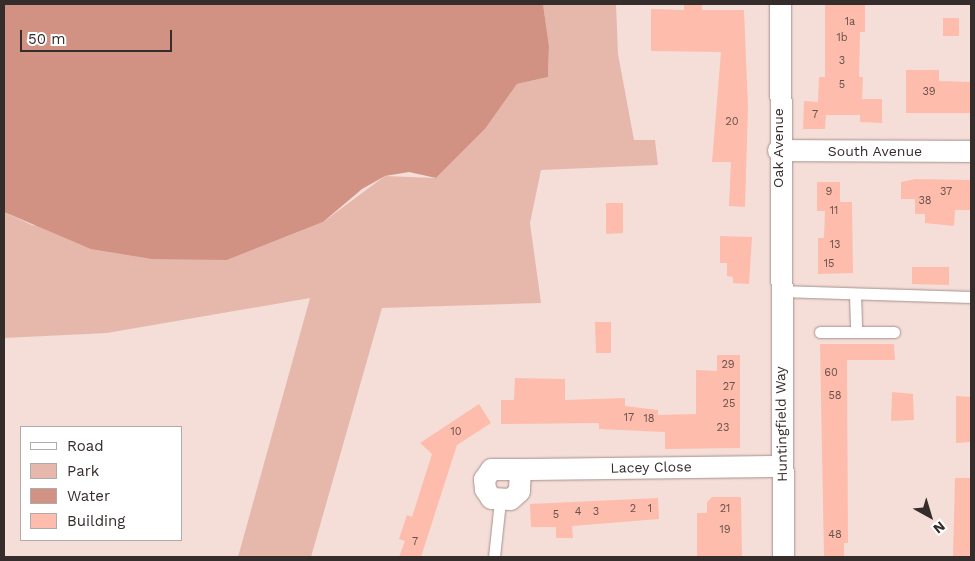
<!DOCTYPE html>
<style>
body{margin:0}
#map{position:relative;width:975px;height:561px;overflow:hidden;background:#f5ded8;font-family:"Work Sans",sans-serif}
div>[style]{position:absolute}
.green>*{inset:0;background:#e6b8ac}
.water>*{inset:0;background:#d19283}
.building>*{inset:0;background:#febcac}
.roads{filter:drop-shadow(0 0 1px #a6918c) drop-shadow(0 0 1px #a6918c)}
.lane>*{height:11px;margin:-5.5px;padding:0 5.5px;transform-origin:5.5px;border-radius:5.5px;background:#fff}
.street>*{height:21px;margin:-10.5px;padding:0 10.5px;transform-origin:10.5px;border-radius:10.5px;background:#fff}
span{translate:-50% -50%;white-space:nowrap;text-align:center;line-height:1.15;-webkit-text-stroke:4px #fff;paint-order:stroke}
.number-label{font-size:11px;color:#67514b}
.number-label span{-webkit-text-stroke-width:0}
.street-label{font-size:14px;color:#352d2b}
.frame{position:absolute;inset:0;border:5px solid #352d2b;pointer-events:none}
.legend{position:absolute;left:20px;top:426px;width:162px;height:115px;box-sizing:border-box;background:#fff;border:1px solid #aeabaa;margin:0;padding:6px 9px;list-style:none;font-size:15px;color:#352d2b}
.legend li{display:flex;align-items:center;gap:10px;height:25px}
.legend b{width:25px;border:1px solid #aeabaa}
.north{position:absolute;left:905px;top:491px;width:50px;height:50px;-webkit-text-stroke:4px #fff;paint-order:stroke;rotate:141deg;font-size:14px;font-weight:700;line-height:20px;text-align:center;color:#352d2b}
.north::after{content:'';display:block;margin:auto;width:18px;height:22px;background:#352d2b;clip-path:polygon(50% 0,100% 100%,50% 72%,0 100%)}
.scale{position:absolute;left:20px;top:30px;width:152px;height:22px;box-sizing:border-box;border:2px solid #352d2b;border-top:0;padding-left:6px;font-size:15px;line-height:18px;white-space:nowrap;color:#352d2b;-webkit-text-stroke:4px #fff;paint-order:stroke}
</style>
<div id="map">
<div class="green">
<div style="clip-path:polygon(543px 4px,616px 4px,618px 54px,634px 140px,655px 140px,658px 165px,541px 170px,530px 223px,541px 303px,382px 308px,311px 557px,238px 557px,310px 298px,107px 333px,4px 338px,4px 212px,32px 225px,227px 260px,323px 222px,385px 176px,436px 178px,485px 129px,517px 84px,548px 77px,549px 46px)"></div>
</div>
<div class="water">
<div style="clip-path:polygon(4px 4px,543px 4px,549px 46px,548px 77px,517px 84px,485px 129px,436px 178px,409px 172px,385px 176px,362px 189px,323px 222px,227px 260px,152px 259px,91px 249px,4px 212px)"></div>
</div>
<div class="building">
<div style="clip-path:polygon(684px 4px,702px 4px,702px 10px,744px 10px,748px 107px,745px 207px,729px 206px,731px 162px,712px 162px,721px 52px,651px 51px,651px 9px,684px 10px)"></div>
<div style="clip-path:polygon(825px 4px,865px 5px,865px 32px,860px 32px,859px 77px,863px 77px,862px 99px,882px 99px,882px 123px,860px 122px,860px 115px,826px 115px,825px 129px,803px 129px,804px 101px,818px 102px,819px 77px,825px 77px)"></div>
<div style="clip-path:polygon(943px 18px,959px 18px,959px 36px,943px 36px)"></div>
<div style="clip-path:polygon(906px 70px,939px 70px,939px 81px,971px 82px,971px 113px,906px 113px)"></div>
<div style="clip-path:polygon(915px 179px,971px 180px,971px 210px,955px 210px,954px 226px,925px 223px,925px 214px,915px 214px,915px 199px,901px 199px,901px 182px)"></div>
<div style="clip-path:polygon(817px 182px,840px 182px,840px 202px,852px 202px,853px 273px,818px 274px,818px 238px,824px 238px,825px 211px,817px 211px)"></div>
<div style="clip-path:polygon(606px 203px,623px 203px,623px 233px,606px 234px)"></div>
<div style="clip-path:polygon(720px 236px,752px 237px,749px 284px,733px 283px,733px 277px,727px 276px,727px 263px,720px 263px)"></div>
<div style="clip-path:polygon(912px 267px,949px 267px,949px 285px,912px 284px)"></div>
<div style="clip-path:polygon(595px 322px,611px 322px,611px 353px,596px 353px)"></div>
<div style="clip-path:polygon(820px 344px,894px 344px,895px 360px,847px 360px,848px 543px,844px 543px,844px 557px,824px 557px)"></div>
<div style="clip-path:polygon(717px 355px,740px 355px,740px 448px,665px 449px,665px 432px,599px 429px,599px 423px,501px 424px,501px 400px,514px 400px,515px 378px,565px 379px,565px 400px,625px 398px,625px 406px,658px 410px,658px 415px,696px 414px,696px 370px,717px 371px)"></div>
<div style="clip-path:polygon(892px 392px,913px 394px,914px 420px,891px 421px)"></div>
<div style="clip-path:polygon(956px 396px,971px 397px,971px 442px,956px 443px)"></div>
<div style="clip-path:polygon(479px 404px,491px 423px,457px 445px,421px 557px,399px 557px,405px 541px,399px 539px,407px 515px,412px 517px,432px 454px,420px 443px)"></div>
<div style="clip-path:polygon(955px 478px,971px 478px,971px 557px,953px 557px)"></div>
<div style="clip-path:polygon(712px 497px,741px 497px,742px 557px,697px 557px,697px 513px,707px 513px,707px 502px)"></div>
<div style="clip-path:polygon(658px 498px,659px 519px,572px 526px,573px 538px,556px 538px,556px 527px,531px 527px,530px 504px)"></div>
</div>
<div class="roads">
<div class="lane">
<div style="left:779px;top:291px;width:192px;rotate:1.8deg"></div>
<div style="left:855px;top:295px;width:37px;rotate:88deg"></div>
<div style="left:820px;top:332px;width:74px"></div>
<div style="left:494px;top:557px;width:56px;rotate:-83.9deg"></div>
</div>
<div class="street">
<div style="left:780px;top:4px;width:553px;rotate:89.69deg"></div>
<div style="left:778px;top:150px;width:193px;rotate:0.3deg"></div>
<div style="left:520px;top:469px;width:22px;rotate:93deg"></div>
<div style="left:519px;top:491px;width:12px;rotate:138deg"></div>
<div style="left:510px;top:499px;width:19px;rotate:-177deg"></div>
<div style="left:491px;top:498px;width:11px;rotate:-124deg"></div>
<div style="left:485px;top:489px;width:10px;rotate:-96deg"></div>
<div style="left:484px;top:479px;width:12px;rotate:-55deg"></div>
<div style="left:491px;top:469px;width:29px"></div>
<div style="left:520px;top:469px;width:262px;rotate:-0.7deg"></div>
</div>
</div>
<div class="number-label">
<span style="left:850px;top:22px">1a</span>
<span style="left:842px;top:38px">1b</span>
<span style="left:842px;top:61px">3</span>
<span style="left:842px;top:85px">5</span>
<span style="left:929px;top:92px">39</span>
<span style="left:815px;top:115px">7</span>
<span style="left:732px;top:122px">20</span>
<span style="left:829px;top:192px">9</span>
<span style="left:946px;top:192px">37</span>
<span style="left:925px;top:201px">38</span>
<span style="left:834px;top:211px">11</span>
<span style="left:835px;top:245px">13</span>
<span style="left:829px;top:264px">15</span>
<span style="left:728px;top:365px">29</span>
<span style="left:831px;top:373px">60</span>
<span style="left:729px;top:387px">27</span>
<span style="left:835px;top:396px">58</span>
<span style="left:729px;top:404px">25</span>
<span style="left:629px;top:418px">17</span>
<span style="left:649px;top:419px">18</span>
<span style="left:723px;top:428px">23</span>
<span style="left:456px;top:432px">10</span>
<span style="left:633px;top:509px">2</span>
<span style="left:650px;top:509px">1</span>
<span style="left:725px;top:509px">21</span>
<span style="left:578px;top:512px">4</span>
<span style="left:596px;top:512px">3</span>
<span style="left:556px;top:515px">5</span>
<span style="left:725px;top:530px">19</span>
<span style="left:835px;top:535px">48</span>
<span style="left:415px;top:542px">7</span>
</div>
<div class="street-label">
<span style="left:778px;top:148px;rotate:-90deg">Oak Avenue</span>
<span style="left:875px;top:151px">South Avenue</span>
<span style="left:781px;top:424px;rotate:-91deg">Huntingfield Way</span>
<span style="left:651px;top:467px;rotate:-1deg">Lacey Close</span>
</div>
<div class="frame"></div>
<ul class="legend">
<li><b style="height:6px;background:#fff"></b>Road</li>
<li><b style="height:14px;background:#e6b8ac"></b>Park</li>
<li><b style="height:14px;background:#d19283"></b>Water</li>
<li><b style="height:14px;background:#febcac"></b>Building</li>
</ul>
<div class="north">N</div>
<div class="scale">50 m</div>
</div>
